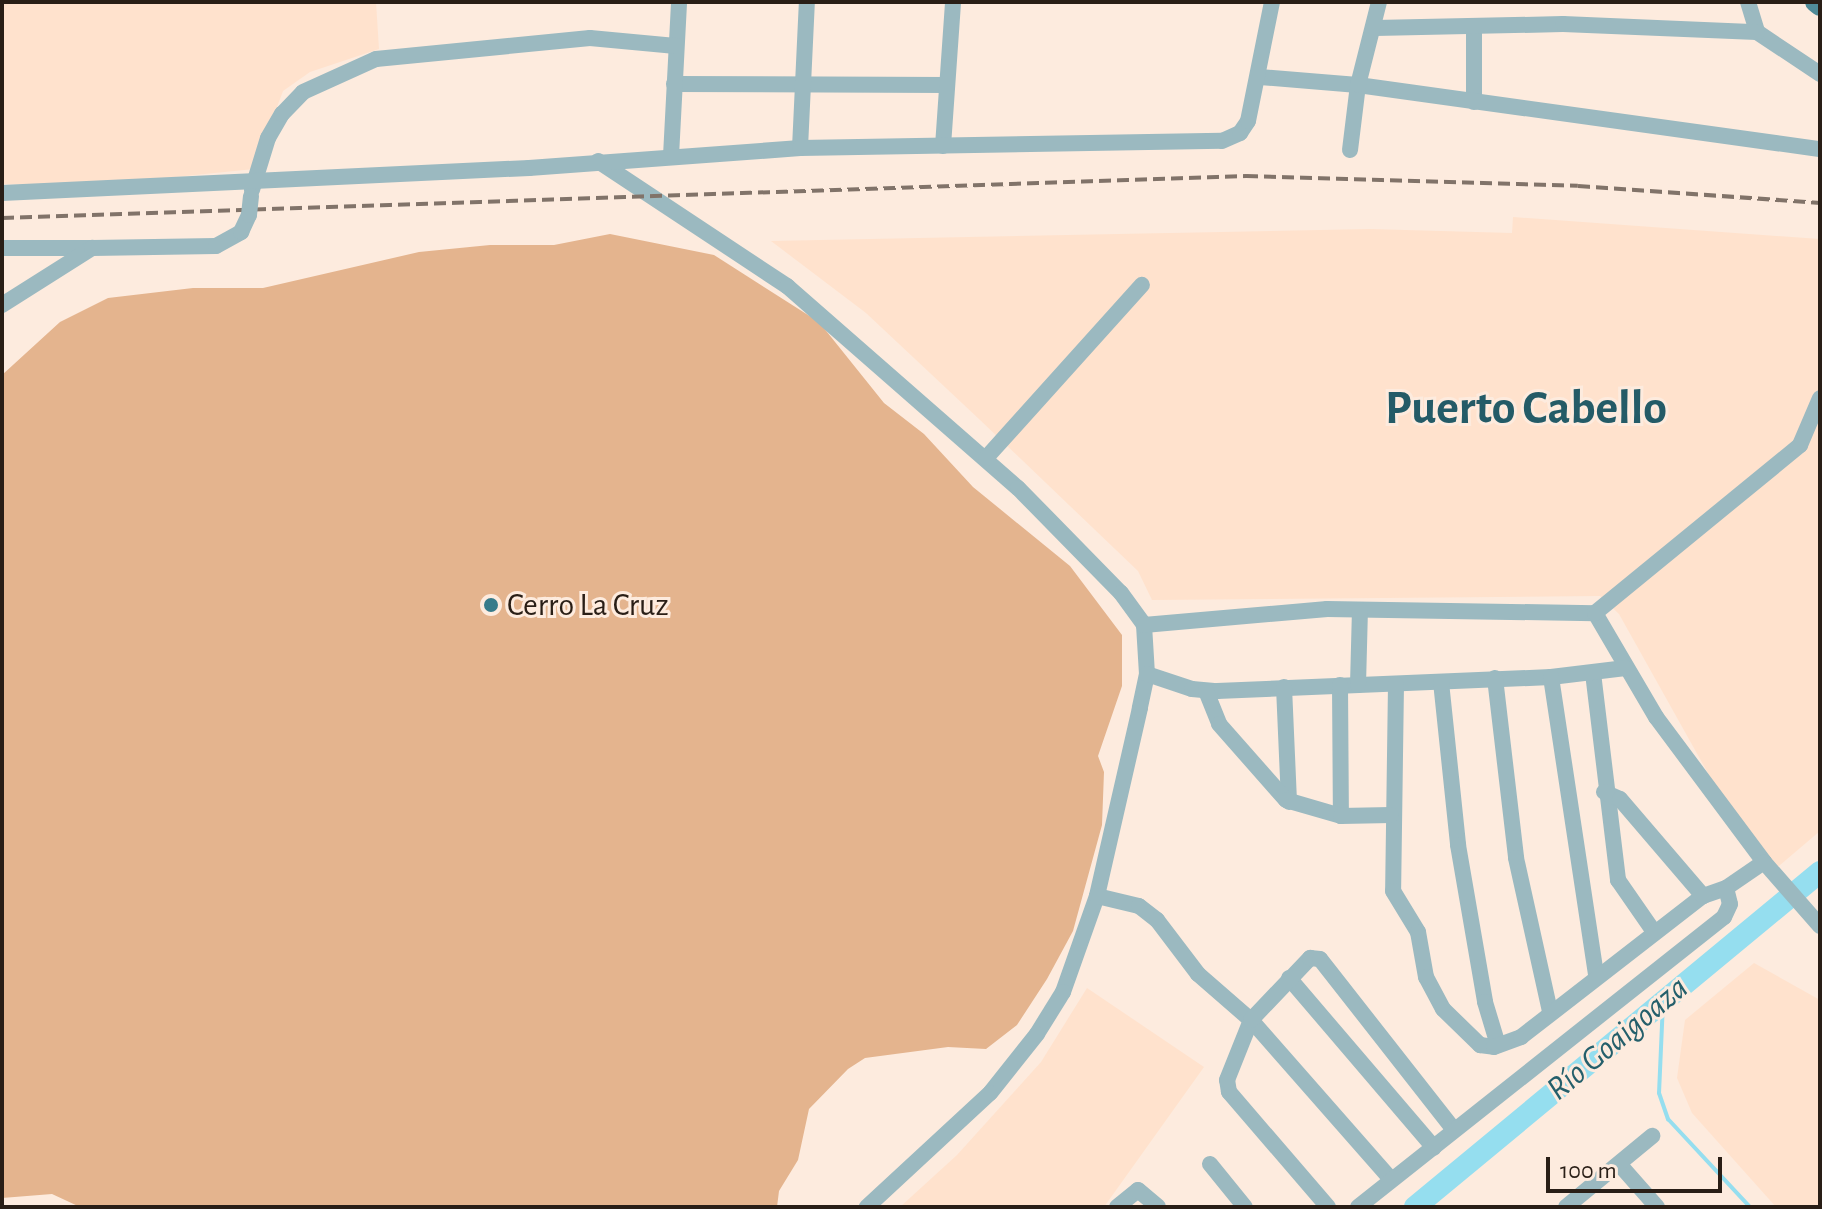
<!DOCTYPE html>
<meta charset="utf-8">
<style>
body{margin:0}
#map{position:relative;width:1822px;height:1209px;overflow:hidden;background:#fdebde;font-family:"Alegreya Sans",sans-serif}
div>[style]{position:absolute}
.built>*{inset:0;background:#ffe2cd}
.forest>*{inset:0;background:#e4b48e}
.stream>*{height:4px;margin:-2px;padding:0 2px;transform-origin:2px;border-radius:2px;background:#95deef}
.river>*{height:22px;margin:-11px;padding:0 11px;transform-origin:11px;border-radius:11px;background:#95deef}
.minor>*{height:16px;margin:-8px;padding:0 8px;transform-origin:8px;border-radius:8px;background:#9bb9c0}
.major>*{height:20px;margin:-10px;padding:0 10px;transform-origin:10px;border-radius:10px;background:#508b98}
.rail>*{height:4px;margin-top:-2px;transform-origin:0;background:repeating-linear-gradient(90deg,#817369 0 12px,transparent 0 18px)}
.minor-bridge>*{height:16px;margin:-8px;padding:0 8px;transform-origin:8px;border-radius:8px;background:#9bb9c0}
.dots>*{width:22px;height:22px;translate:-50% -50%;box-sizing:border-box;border:4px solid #fdebde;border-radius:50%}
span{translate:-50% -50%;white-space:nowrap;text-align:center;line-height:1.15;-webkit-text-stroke:6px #fdebde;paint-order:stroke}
.poi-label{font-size:32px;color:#291e16}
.left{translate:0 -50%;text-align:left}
.water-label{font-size:34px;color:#245f6b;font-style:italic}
.town-label{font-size:48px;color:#245b67;font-weight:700}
.frame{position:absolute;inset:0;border:4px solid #291e16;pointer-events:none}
.scale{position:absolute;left:1546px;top:1157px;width:176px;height:36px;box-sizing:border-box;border:4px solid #291e16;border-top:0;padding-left:10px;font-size:24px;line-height:28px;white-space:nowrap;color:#291e16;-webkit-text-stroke:6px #fdebde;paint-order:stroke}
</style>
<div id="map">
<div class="built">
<div style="clip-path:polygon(2px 2px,376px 2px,379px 49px,310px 72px,283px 91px,254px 169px,87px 186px,2px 184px)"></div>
<div style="clip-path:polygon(1513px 217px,1820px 239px,1820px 831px,1766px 877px,1619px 614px,1600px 596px,1152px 600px,1138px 571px,979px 419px,866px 313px,771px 241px,1370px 229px,1512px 233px)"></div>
<div style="clip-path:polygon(1754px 963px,1820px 1000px,1820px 1207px,1776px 1207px,1692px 1113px,1677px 1078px,1685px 1020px)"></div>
<div style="clip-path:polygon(1087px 988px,1204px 1067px,1104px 1207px,900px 1207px,957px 1155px,1041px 1062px)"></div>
</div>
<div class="forest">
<div style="clip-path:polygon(610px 234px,714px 255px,819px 322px,884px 403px,924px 434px,973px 487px,1070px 566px,1122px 635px,1122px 686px,1098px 756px,1104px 772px,1102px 825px,1073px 931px,1047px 979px,1017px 1025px,986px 1049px,948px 1047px,865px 1058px,848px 1069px,809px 1109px,798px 1160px,779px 1191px,777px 1207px,80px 1207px,52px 1194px,2px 1198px,2px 375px,60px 322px,108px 298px,193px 288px,263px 288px,419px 252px,490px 245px,554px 245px)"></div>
</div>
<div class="stream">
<div style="left:1663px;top:1002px;width:91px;rotate:92.5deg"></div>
<div style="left:1659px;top:1093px;width:28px;rotate:71deg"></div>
<div style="left:1668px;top:1119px;width:120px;rotate:47deg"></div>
</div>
<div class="river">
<div style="left:1415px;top:1207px;width:526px;rotate:-39.6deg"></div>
</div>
<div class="minor">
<div style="left:1748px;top:2px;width:31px;rotate:73deg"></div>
<div style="left:1757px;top:32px;width:76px;rotate:33.7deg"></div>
<div style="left:1474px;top:26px;width:76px;rotate:90deg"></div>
<div style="left:1375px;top:28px;width:188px;rotate:-1.2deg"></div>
<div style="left:1563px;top:24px;width:194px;rotate:2.4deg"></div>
<div style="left:1260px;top:77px;width:98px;rotate:4.7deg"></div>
<div style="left:1358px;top:85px;width:466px;rotate:7.9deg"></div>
<div style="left:674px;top:84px;width:273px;rotate:0.2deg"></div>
<div style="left:943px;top:146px;width:144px;rotate:-86deg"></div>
<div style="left:800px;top:148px;width:146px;rotate:-87.3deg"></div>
<div style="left:1350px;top:150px;width:65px;rotate:-83deg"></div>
<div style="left:1358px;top:85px;width:86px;rotate:-75.8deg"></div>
<div style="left:671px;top:156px;width:154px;rotate:-87deg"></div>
<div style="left:598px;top:161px;width:227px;rotate:33.5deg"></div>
<div style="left:787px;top:286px;width:307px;rotate:41.2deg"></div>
<div style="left:1018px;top:488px;width:147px;rotate:45.6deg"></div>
<div style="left:1121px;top:593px;width:39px;rotate:54deg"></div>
<div style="left:1144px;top:625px;width:49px;rotate:86.5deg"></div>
<div style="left:1147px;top:674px;width:35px;rotate:102deg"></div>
<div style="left:1140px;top:708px;width:193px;rotate:102.9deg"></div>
<div style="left:1097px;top:896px;width:102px;rotate:109.5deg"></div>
<div style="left:1063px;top:992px;width:49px;rotate:121.8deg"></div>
<div style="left:1037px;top:1034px;width:75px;rotate:128.5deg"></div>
<div style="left:990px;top:1093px;width:168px;rotate:137.2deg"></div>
<div style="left:252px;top:190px;width:54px;rotate:-72.9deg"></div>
<div style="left:268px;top:138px;width:28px;rotate:-60deg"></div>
<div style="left:282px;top:114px;width:30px;rotate:-46deg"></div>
<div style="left:303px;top:92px;width:80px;rotate:-24.3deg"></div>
<div style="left:376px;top:59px;width:215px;rotate:-5.6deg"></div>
<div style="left:590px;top:38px;width:86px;rotate:5.3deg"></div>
<div style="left:2px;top:193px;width:528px;rotate:-2.72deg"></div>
<div style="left:529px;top:168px;width:272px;rotate:-4.2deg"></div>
<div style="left:800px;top:148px;width:422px;rotate:-1deg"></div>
<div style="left:1222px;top:141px;width:20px;rotate:-24deg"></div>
<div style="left:1240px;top:133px;width:14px;rotate:-56deg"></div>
<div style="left:1248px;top:121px;width:121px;rotate:-78.6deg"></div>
<div style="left:2px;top:248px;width:90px"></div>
<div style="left:2px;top:305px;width:107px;rotate:-32.3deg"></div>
<div style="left:92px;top:248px;width:124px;rotate:-0.9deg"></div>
<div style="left:216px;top:246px;width:29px;rotate:-29deg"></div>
<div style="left:241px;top:232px;width:19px;rotate:-65deg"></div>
<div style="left:986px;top:458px;width:233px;rotate:-48deg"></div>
<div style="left:1595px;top:613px;width:121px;rotate:59.6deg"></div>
<div style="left:1656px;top:717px;width:181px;rotate:53.3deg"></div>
<div style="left:1764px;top:862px;width:85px;rotate:48.8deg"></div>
<div style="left:1144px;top:625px;width:184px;rotate:-5deg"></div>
<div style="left:1327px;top:609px;width:268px;rotate:0.9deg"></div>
<div style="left:1595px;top:613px;width:265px;rotate:-39.3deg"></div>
<div style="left:1800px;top:445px;width:51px;rotate:-66.9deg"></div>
<div style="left:1593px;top:673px;width:209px;rotate:83.1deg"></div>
<div style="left:1618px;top:880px;width:63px;rotate:55.3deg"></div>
<div style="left:1147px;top:674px;width:47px;rotate:18.4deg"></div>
<div style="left:1192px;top:689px;width:25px;rotate:5deg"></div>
<div style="left:1217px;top:691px;width:334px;rotate:-2.4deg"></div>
<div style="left:1551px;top:677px;width:75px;rotate:-6.9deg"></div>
<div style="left:1551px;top:677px;width:300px;rotate:81.4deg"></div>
<div style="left:1495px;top:678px;width:181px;rotate:83.3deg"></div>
<div style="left:1516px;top:858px;width:157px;rotate:77.5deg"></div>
<div style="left:1441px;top:682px;width:164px;rotate:84deg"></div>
<div style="left:1458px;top:845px;width:159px;rotate:80.2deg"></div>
<div style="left:1485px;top:1002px;width:45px;rotate:73.2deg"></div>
<div style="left:1396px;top:684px;width:207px;rotate:90.8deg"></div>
<div style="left:1393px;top:891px;width:48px;rotate:58.6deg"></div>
<div style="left:1418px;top:932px;width:46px;rotate:79.9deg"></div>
<div style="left:1426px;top:977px;width:36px;rotate:62deg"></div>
<div style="left:1443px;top:1009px;width:52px;rotate:44.2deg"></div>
<div style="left:1480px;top:1045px;width:14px;rotate:8deg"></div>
<div style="left:1494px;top:1047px;width:29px;rotate:-20deg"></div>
<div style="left:1521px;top:1037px;width:230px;rotate:-37.8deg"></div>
<div style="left:1703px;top:896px;width:24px;rotate:-19deg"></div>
<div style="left:1726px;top:888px;width:46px;rotate:-34.4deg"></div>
<div style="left:1340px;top:685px;width:131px;rotate:89.6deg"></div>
<div style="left:1358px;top:685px;width:75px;rotate:-88.5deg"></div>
<div style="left:1284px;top:687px;width:115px;rotate:87.5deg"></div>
<div style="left:1206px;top:691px;width:35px;rotate:68deg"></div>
<div style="left:1219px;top:724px;width:101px;rotate:48.6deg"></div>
<div style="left:1286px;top:800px;width:57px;rotate:16.2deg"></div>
<div style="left:1341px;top:816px;width:50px;rotate:-1.1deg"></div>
<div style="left:1604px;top:792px;width:17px;rotate:24deg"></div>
<div style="left:1620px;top:799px;width:128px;rotate:49.4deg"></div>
<div style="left:1097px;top:896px;width:43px;rotate:13.4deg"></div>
<div style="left:1139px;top:906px;width:23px;rotate:38deg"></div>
<div style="left:1157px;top:920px;width:68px;rotate:52.8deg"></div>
<div style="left:1198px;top:974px;width:70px;rotate:41deg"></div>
<div style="left:1251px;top:1020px;width:210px;rotate:48.7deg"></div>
<div style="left:1289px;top:978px;width:223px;rotate:49.5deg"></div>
<div style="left:1210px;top:1164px;width:55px;rotate:50.9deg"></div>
<div style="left:1620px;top:1165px;width:56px;rotate:48.6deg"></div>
<div style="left:1117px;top:1207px;width:27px;rotate:-39deg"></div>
<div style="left:1138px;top:1190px;width:26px;rotate:40deg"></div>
<div style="left:1328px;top:1207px;width:152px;rotate:-130.7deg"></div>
<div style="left:1229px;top:1092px;width:12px;rotate:-99deg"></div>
<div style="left:1227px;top:1080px;width:65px;rotate:-68.2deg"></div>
<div style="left:1251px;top:1020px;width:86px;rotate:-46.4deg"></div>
<div style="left:1310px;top:958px;width:10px;rotate:6deg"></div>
<div style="left:1320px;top:959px;width:217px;rotate:51.9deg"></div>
<div style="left:1358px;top:1207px;width:467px;rotate:-38.4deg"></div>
<div style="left:1724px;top:917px;width:14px;rotate:-65deg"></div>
<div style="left:1730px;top:904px;width:16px;rotate:-104deg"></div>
<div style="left:1566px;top:1207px;width:112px;rotate:-39.5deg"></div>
</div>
<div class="major">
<div style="left:1815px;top:2px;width:6px;rotate:39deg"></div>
</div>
<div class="rail">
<div style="left:2px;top:218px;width:1245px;rotate:-1.93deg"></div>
<div style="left:1246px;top:176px;width:332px;rotate:1.7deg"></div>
<div style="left:1578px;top:186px;width:243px;rotate:4deg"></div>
</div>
<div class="minor-bridge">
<div style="left:249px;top:215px;width:19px;rotate:-84deg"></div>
</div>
<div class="dots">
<div style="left:491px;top:605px;background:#377b8a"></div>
</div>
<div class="poi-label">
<span class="left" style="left:507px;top:605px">Cerro La Cruz</span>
</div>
<div class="water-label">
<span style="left:1618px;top:1039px;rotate:-40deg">Río Goaigoaza</span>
</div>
<div class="town-label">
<span style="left:1526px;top:410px">Puerto Cabello</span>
</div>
<div class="frame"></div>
<div class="scale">100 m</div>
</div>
